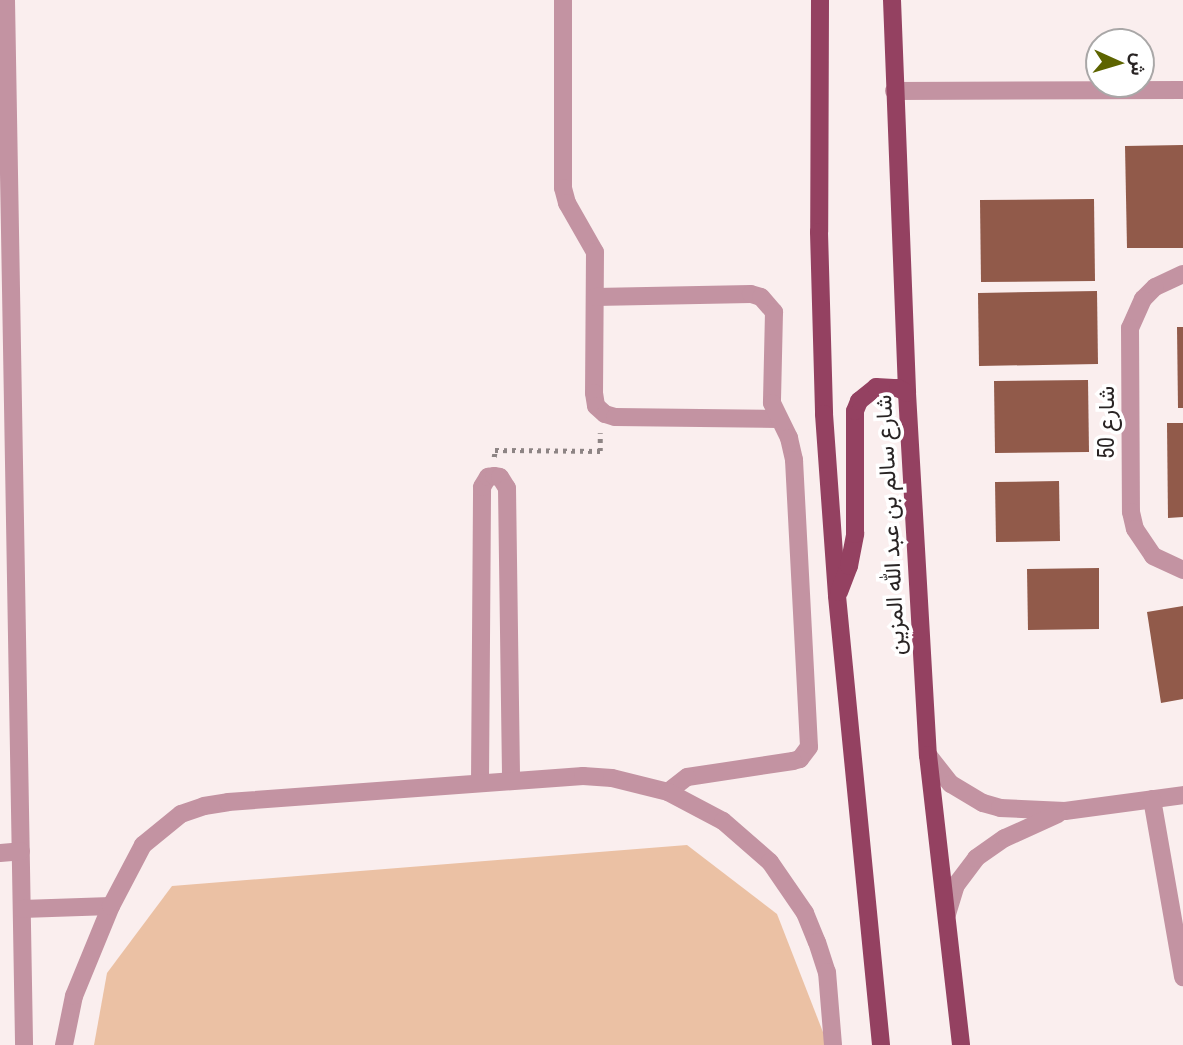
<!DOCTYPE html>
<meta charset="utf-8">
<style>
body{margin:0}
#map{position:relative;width:1183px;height:1045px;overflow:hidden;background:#faeeee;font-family:"Archivo Narrow",Vazirmatn,sans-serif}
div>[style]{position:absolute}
.green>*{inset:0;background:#ebc1a4}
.building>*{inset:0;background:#915a4a}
.path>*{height:4.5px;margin-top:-2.25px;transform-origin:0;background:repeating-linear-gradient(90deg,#8d8484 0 3.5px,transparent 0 8.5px)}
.minor>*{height:18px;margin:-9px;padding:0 9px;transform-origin:9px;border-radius:9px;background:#c393a2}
.major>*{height:18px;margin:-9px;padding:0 9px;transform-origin:9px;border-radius:9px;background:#944161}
span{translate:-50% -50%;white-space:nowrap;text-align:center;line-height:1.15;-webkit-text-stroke:7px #fff;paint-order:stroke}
.street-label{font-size:23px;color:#292424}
.north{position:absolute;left:1085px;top:28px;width:70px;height:70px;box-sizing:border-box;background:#fff;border:2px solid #a9a7a7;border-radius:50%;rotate:94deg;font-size:19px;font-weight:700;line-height:28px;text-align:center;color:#292424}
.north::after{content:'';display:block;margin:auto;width:24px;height:32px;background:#5d6400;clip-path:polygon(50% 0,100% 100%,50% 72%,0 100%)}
</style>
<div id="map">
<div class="green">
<div style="clip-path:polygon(687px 845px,777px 914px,828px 1045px,94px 1045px,107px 973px,172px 886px)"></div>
</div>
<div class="building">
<div style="clip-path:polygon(1183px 145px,1183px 248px,1127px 248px,1125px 146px)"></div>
<div style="clip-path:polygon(1094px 199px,1095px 281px,981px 282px,980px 200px)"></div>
<div style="clip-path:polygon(1097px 291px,1098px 364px,979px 366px,978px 293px)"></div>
<div style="clip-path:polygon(1177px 327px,1183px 327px,1183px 408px,1178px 408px)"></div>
<div style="clip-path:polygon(1088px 380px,1089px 452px,995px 453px,994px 381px)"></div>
<div style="clip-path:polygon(1167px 423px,1183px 423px,1183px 517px,1168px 518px)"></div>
<div style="clip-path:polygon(1059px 481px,1060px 541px,996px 542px,995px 482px)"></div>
<div style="clip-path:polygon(1099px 568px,1099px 629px,1028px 630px,1027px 569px)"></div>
<div style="clip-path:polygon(1183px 606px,1183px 699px,1161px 703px,1147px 612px)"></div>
</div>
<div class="path">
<div style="left:494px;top:457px;width:7px;rotate:-82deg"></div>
<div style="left:495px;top:450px;width:105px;rotate:0.5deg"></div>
<div style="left:600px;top:451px;width:18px;rotate:-90deg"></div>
</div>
<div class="minor">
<div style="left:6px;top:0;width:1045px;rotate:89.01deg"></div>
<div style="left:563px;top:0;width:188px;rotate:90deg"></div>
<div style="left:563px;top:188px;width:16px;rotate:75deg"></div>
<div style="left:567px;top:203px;width:56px;rotate:60.3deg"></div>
<div style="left:595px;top:252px;width:141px;rotate:90.4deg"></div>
<div style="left:594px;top:393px;width:13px;rotate:81deg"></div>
<div style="left:596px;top:406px;width:12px;rotate:42deg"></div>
<div style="left:605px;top:414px;width:10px;rotate:17deg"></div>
<div style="left:615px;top:417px;width:163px;rotate:0.7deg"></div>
<div style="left:894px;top:91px;width:289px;rotate:-0.2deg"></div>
<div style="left:1183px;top:274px;width:31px;rotate:155deg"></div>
<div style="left:1155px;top:287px;width:17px;rotate:135deg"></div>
<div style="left:1143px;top:299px;width:32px;rotate:114deg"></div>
<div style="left:1130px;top:328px;width:184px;rotate:89.7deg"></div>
<div style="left:1131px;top:512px;width:17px;rotate:77deg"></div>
<div style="left:1135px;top:529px;width:32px;rotate:56deg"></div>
<div style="left:1153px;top:556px;width:33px;rotate:25deg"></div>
<div style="left:595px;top:297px;width:156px;rotate:-1.1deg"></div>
<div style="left:751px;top:294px;width:10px;rotate:17deg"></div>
<div style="left:761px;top:297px;width:20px;rotate:49deg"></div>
<div style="left:774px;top:312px;width:91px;rotate:91.3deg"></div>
<div style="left:772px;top:403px;width:39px;rotate:64deg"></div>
<div style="left:789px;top:438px;width:23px;rotate:77deg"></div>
<div style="left:794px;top:460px;width:287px;rotate:87deg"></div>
<div style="left:809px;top:747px;width:15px;rotate:127deg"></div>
<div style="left:800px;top:759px;width:7px;rotate:164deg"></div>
<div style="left:793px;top:761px;width:107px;rotate:171.4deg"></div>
<div style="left:687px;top:777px;width:24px;rotate:142deg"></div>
<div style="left:928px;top:755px;width:37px;rotate:52deg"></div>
<div style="left:951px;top:784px;width:37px;rotate:31deg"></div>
<div style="left:983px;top:803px;width:18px;rotate:16deg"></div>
<div style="left:1000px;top:808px;width:65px;rotate:2.6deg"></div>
<div style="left:1065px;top:811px;width:119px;rotate:-7.7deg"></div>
<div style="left:480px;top:783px;width:296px;rotate:-89.6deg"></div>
<div style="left:482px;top:487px;width:12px;rotate:-59deg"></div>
<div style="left:488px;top:477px;width:6px;rotate:-9deg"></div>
<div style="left:494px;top:476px;width:6px;rotate:9deg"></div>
<div style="left:500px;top:477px;width:13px;rotate:58deg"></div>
<div style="left:507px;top:488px;width:293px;rotate:89.2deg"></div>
<div style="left:1152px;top:799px;width:181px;rotate:80.1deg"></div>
<div style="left:0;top:853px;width:21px;rotate:-5deg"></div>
<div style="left:22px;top:909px;width:89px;rotate:-1.9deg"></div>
<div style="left:947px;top:914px;width:30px;rotate:-73deg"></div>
<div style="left:956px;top:885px;width:34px;rotate:-53deg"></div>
<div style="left:976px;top:858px;width:35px;rotate:-35deg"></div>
<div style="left:1005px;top:838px;width:58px;rotate:-24.4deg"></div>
<div style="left:64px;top:1045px;width:50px;rotate:-78.5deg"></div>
<div style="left:74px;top:996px;width:97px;rotate:-67.7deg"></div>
<div style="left:111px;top:906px;width:69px;rotate:-62.3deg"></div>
<div style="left:143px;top:845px;width:49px;rotate:-39.2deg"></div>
<div style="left:181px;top:814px;width:24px;rotate:-19deg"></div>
<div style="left:204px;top:806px;width:24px;rotate:-9deg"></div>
<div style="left:228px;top:802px;width:356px;rotate:-4.2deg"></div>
<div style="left:583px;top:776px;width:29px;rotate:4deg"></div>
<div style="left:612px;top:778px;width:58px;rotate:14deg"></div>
<div style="left:668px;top:792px;width:62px;rotate:27.8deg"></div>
<div style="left:723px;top:821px;width:62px;rotate:41.1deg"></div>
<div style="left:770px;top:862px;width:62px;rotate:55.5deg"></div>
<div style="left:805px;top:913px;width:31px;rotate:68deg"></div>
<div style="left:817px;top:942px;width:32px;rotate:72deg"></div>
<div style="left:827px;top:972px;width:73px;rotate:85.3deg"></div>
</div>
<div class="major">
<div style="left:820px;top:0;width:232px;rotate:90.2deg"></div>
<div style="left:819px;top:232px;width:182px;rotate:88.4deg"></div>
<div style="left:824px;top:414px;width:182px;rotate:85.9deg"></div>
<div style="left:837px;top:596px;width:451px;rotate:84.4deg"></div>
<div style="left:892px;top:0;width:393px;rotate:87.8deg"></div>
<div style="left:907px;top:393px;width:363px;rotate:86.7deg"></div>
<div style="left:928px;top:755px;width:292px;rotate:83.5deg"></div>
<div style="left:839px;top:592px;width:28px;rotate:-69deg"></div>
<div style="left:849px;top:566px;width:33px;rotate:-79deg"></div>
<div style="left:855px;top:534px;width:123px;rotate:-90deg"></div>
<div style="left:855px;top:411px;width:11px;rotate:-68deg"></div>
<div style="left:859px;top:401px;width:22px;rotate:-39deg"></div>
<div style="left:876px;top:387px;width:22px;rotate:3deg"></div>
<div style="left:898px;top:388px;width:10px;rotate:29deg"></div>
</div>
<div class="street-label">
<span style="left:1106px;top:422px;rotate:-90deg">شارع 50</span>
<span style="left:890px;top:525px;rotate:-93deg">شارع سالم بن عبد الله المزين</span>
</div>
<div class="north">ش</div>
</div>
